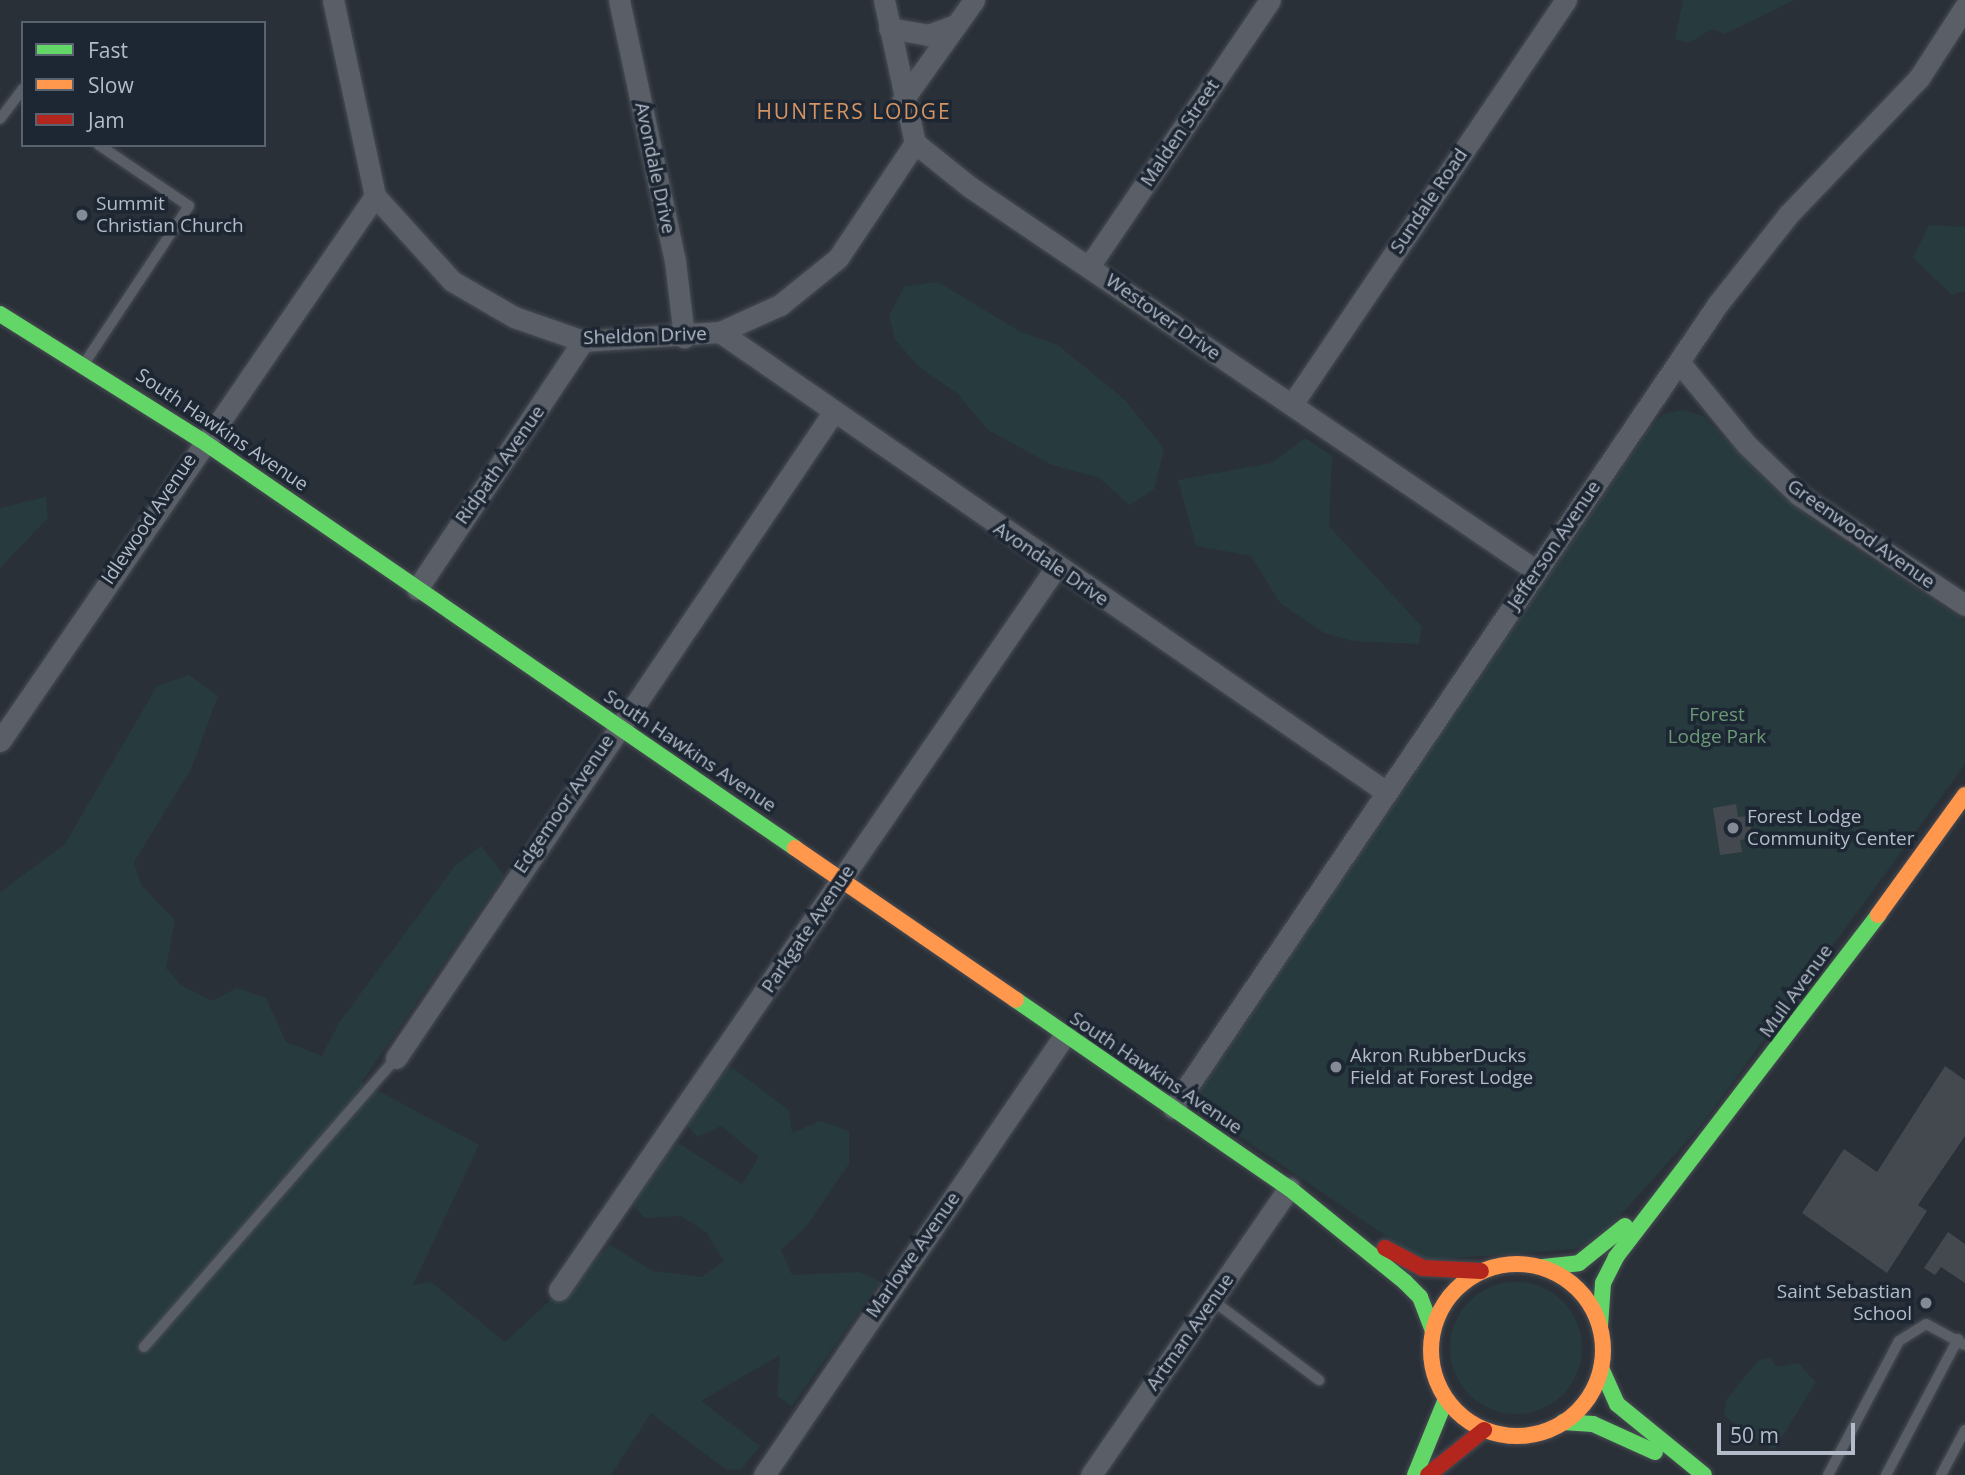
<!DOCTYPE html>
<style>
body{margin:0}
#map{position:relative;width:1965px;height:1475px;overflow:hidden;background:#2a3038;font-family:"Open Sans",sans-serif}
div>[style]{position:absolute}
.green>*{inset:0;background:#273a3e}
.round{border-radius:50%}
.building>*{inset:0;background:#444950}
.roads{filter:drop-shadow(0 0 2px #484c53) drop-shadow(0 0 2px #484c53)}
.lane>*{height:10px;margin:-5px;padding:0 5px;transform-origin:5px;border-radius:5px;background:#5a5e66}
.street>*{height:21px;margin:-10.5px;padding:0 10.5px;transform-origin:10.5px;border-radius:10.5px;background:#5a5e66}
.fast>*{height:16px;margin:-8px;padding:0 8px;transform-origin:8px;border-radius:8px;background:#63d668}
.slow>*{height:16px;margin:-8px;padding:0 8px;transform-origin:8px;border-radius:8px;background:#ff974d}
.slow>.ring{margin:-8px;padding:0;box-sizing:content-box;background:none;border:16px solid #ff974d;border-radius:50%}
.jam>*{height:16px;margin:-8px;padding:0 8px;transform-origin:8px;border-radius:8px;background:#b3261e}
.dots>*{width:19px;height:19px;translate:-50% -50%;box-sizing:border-box;border:4px solid #1d2633;border-radius:50%}
span{translate:-50% -50%;white-space:nowrap;text-align:center;line-height:1.15;-webkit-text-stroke:7px #1d2633;paint-order:stroke}
.street-label{font-size:19px;color:#b4bcc9}
.poi-label{font-size:19px;color:#b4bcc9}
.left{translate:0 -50%;text-align:left}
.right{translate:-100% -50%;text-align:right}
.park-label{font-size:19px;color:#6b9a76}
.neighbourhood-label{font-size:21px;color:#d59563;letter-spacing:2px}
.legend{position:absolute;left:21px;top:21px;width:245px;height:126px;box-sizing:border-box;background:#1d2633;border:2px solid #59626f;margin:0;padding:9px 12px;list-style:none;font-size:21px;color:#b4bcc9}
.legend li{display:flex;align-items:center;gap:14px;height:35px}
.legend b{width:35px;border:2px solid #59626f}
.scale{position:absolute;left:1717px;top:1423px;width:138px;height:32px;box-sizing:border-box;border:4px solid #b4bcc9;border-top:0;padding-left:9px;font-size:21px;line-height:24px;white-space:nowrap;color:#b4bcc9;-webkit-text-stroke:5px #1d2633;paint-order:stroke}
</style>
<div id="map">
<div class="green">
<div style="clip-path:polygon(1683px 0,1794px 0,1725px 34px,1712px 29px,1689px 43px,1675px 39px)"></div>
<div style="clip-path:polygon(1929px 225px,1965px 227px,1965px 291px,1952px 295px,1913px 258px)"></div>
<div style="clip-path:polygon(938px 282px,1021px 332px,1058px 345px,1125px 400px,1164px 449px,1154px 489px,1130px 505px,1098px 477px,1052px 465px,988px 430px,958px 394px,918px 366px,895px 339px,889px 316px,904px 287px)"></div>
<div style="clip-path:polygon(1683px 410px,1703px 416px,1780px 495px,1822px 527px,1965px 621px,1965px 764px,1704px 1122px,1598px 1240px,1577px 1249px,1430px 1260px,1411px 1253px,1211px 1117px,1198px 1103px,1203px 1084px,1649px 429px,1663px 414px)"></div>
<div style="clip-path:polygon(1305px 438px,1332px 456px,1329px 526px,1422px 627px,1419px 644px,1353px 641px,1324px 633px,1280px 603px,1251px 556px,1196px 546px,1178px 480px,1271px 463px)"></div>
<div style="clip-path:polygon(46px 497px,48px 518px,0 568px,0 508px)"></div>
<div style="clip-path:polygon(189px 675px,218px 696px,191px 769px,134px 862px,141px 885px,175px 920px,166px 968px,181px 985px,212px 1001px,237px 988px,266px 998px,286px 1042px,322px 1056px,339px 1023px,454px 867px,481px 846px,504px 875px,362px 1082px,479px 1145px,413px 1285px,431px 1282px,505px 1342px,610px 1245px,653px 1271px,702px 1277px,724px 1261px,706px 1232px,681px 1216px,644px 1218px,632px 1203px,660px 1157px,678px 1143px,742px 1184px,759px 1157px,721px 1126px,698px 1137px,685px 1124px,729px 1065px,789px 1110px,792px 1133px,820px 1121px,849px 1131px,849px 1164px,806px 1227px,781px 1250px,792px 1275px,860px 1272px,880px 1282px,792px 1406px,777px 1396px,780px 1355px,701px 1401px,760px 1446px,741px 1469px,727px 1470px,651px 1413px,611px 1475px,0 1475px,0 892px,65px 844px,157px 686px)"></div>
<div class="round" style="left:1450px;top:1282px;width:132px;height:132px"></div>
<div style="clip-path:polygon(1770px 1358px,1777px 1367px,1798px 1363px,1816px 1382px,1774px 1450px,1724px 1416px,1726px 1400px,1759px 1360px)"></div>
</div>
<div class="building">
<div style="clip-path:polygon(1736px 804px,1738px 817px,1749px 816px,1752px 838px,1740px 840px,1742px 852px,1720px 855px,1713px 808px)"></div>
<div style="clip-path:polygon(1945px 1066px,1965px 1080px,1965px 1136px,1918px 1205px,1927px 1211px,1887px 1273px,1802px 1213px,1844px 1149px,1877px 1172px)"></div>
<div style="clip-path:polygon(1948px 1232px,1965px 1244px,1965px 1283px,1941px 1267px,1935px 1275px,1924px 1268px)"></div>
</div>
<div class="roads">
<div class="lane">
<div style="left:0;top:119px;width:38px;rotate:-53deg"></div>
<div style="left:84px;top:364px;width:190px;rotate:-56.4deg"></div>
<div style="left:189px;top:206px;width:109px;rotate:-145.9deg"></div>
<div style="left:1212px;top:1300px;width:134px;rotate:36.8deg"></div>
<div style="left:144px;top:1347px;width:383px;rotate:-48.9deg"></div>
<div style="left:1828px;top:1475px;width:152px;rotate:-62.1deg"></div>
<div style="left:1899px;top:1341px;width:32px;rotate:-32deg"></div>
<div style="left:1926px;top:1324px;width:44px;rotate:28.3deg"></div>
<div style="left:1886px;top:1475px;width:154px;rotate:-62.1deg"></div>
<div style="left:1941px;top:1475px;width:51px;rotate:-61.9deg"></div>
</div>
<div class="street">
<div style="left:333px;top:0;width:200px;rotate:77.9deg"></div>
<div style="left:375px;top:196px;width:115px;rotate:47.8deg"></div>
<div style="left:452px;top:281px;width:72px;rotate:30.1deg"></div>
<div style="left:514px;top:317px;width:73px;rotate:19.2deg"></div>
<div style="left:583px;top:341px;width:137px;rotate:-3.8deg"></div>
<div style="left:720px;top:332px;width:66px;rotate:-24.2deg"></div>
<div style="left:780px;top:305px;width:75px;rotate:-39deg"></div>
<div style="left:838px;top:258px;width:138px;rotate:-56.2deg"></div>
<div style="left:619px;top:0;width:267px;rotate:77.9deg"></div>
<div style="left:675px;top:261px;width:77px;rotate:83.2deg"></div>
<div style="left:884px;top:0;width:146px;rotate:77.8deg"></div>
<div style="left:915px;top:143px;width:70px;rotate:38.7deg"></div>
<div style="left:970px;top:187px;width:683px;rotate:34.13deg"></div>
<div style="left:889px;top:28px;width:40px;rotate:10deg"></div>
<div style="left:928px;top:35px;width:30px;rotate:-20deg"></div>
<div style="left:902px;top:101px;width:124px;rotate:-54.5deg"></div>
<div style="left:1090px;top:265px;width:320px;rotate:-55.8deg"></div>
<div style="left:720px;top:332px;width:809px;rotate:34.63deg"></div>
<div style="left:1679px;top:362px;width:107px;rotate:50.7deg"></div>
<div style="left:1747px;top:445px;width:72px;rotate:43.9deg"></div>
<div style="left:1799px;top:495px;width:199px;rotate:33.5deg"></div>
<div style="left:1293px;top:403px;width:487px;rotate:-55.9deg"></div>
<div style="left:417px;top:589px;width:298px;rotate:-56.2deg"></div>
<div style="left:0;top:741px;width:662px;rotate:-55.47deg"></div>
<div style="left:396px;top:1058px;width:778px;rotate:-55.9deg"></div>
<div style="left:1173px;top:1108px;width:970px;rotate:-55.88deg"></div>
<div style="left:1717px;top:305px;width:115px;rotate:-51.7deg"></div>
<div style="left:1788px;top:215px;width:190px;rotate:-46.3deg"></div>
<div style="left:1919px;top:78px;width:85px;rotate:-57.1deg"></div>
<div style="left:559px;top:1290px;width:877px;rotate:-55.49deg"></div>
<div style="left:764px;top:1475px;width:532px;rotate:-55.65deg"></div>
<div style="left:1091px;top:1475px;width:349px;rotate:-55.4deg"></div>
</div>
<div class="fast">
<div style="left:0;top:314px;width:237px;rotate:32.1deg"></div>
<div style="left:201px;top:440px;width:721px;rotate:34.48deg"></div>
<div style="left:1016px;top:1000px;width:331px;rotate:34.6deg"></div>
<div style="left:1289px;top:1188px;width:149px;rotate:39deg"></div>
<div style="left:1405px;top:1282px;width:21px;rotate:45deg"></div>
<div style="left:1420px;top:1297px;width:36px;rotate:69deg"></div>
<div style="left:1543px;top:1267px;width:36px;rotate:-6deg"></div>
<div style="left:1579px;top:1263px;width:59px;rotate:-38.8deg"></div>
<div style="left:1600px;top:1326px;width:43px;rotate:-86deg"></div>
<div style="left:1603px;top:1283px;width:29px;rotate:-63deg"></div>
<div style="left:1616px;top:1257px;width:431px;rotate:-52.5deg"></div>
<div style="left:1601px;top:1368px;width:39px;rotate:66deg"></div>
<div style="left:1617px;top:1404px;width:112px;rotate:39.2deg"></div>
<div style="left:1563px;top:1422px;width:30px;rotate:4deg"></div>
<div style="left:1593px;top:1424px;width:68px;rotate:24.3deg"></div>
<div style="left:1415px;top:1475px;width:82px;rotate:-67.8deg"></div>
</div>
<div class="slow">
<div style="left:795px;top:848px;width:268px;rotate:34.5deg"></div>
<div style="left:1878px;top:915px;width:148px;rotate:-54.1deg"></div>
<div class="ring" style="left:1431px;top:1264px;width:156px;height:156px"></div>
</div>
<div class="jam">
<div style="left:1385px;top:1248px;width:43px;rotate:27.8deg"></div>
<div style="left:1423px;top:1268px;width:58px;rotate:3deg"></div>
<div style="left:1428px;top:1475px;width:72px;rotate:-38.8deg"></div>
</div>
</div>
<div class="dots">
<div style="left:82px;top:215px;background:#848b96"></div>
<div style="left:1733px;top:828px;background:#848b96"></div>
<div style="left:1336px;top:1067px;background:#848b96"></div>
<div style="left:1926px;top:1303px;background:#848b96"></div>
</div>
<div class="street-label">
<span style="left:1180px;top:133px;rotate:-56deg">Malden Street</span>
<span style="left:655px;top:168px;rotate:78deg">Avondale Drive</span>
<span style="left:1429px;top:201px;rotate:-56deg">Sundale Road</span>
<span style="left:1163px;top:317px;rotate:35deg">Westover Drive</span>
<span style="left:645px;top:336px;rotate:-2deg">Sheldon Drive</span>
<span style="left:222px;top:430px;rotate:34deg">South Hawkins Avenue</span>
<span style="left:500px;top:465px;rotate:-55deg">Ridpath Avenue</span>
<span style="left:149px;top:519px;rotate:-56deg">Idlewood Avenue</span>
<span style="left:1861px;top:534px;rotate:35deg">Greenwood Avenue</span>
<span style="left:1554px;top:545px;rotate:-56deg">Jefferson Avenue</span>
<span style="left:1051px;top:564px;rotate:34deg">Avondale Drive</span>
<span style="left:690px;top:751px;rotate:34deg">South Hawkins Avenue</span>
<span style="left:564px;top:804px;rotate:-56deg">Edgemoor Avenue</span>
<span style="left:808px;top:929px;rotate:-56deg">Parkgate Avenue</span>
<span style="left:1796px;top:991px;rotate:-54deg">Mull Avenue</span>
<span style="left:1156px;top:1073px;rotate:34deg">South Hawkins Avenue</span>
<span style="left:913px;top:1255px;rotate:-55deg">Marlowe Avenue</span>
<span style="left:1190px;top:1332px;rotate:-55deg">Artman Avenue</span>
</div>
<div class="poi-label">
<span class="left" style="left:96px;top:215px">Summit<br>Christian Church</span>
<span class="left" style="left:1747px;top:828px">Forest Lodge<br>Community Center</span>
<span class="left" style="left:1350px;top:1067px">Akron RubberDucks<br>Field at Forest Lodge</span>
<span class="right" style="left:1912px;top:1303px">Saint Sebastian<br>School</span>
</div>
<div class="park-label">
<span style="left:1717px;top:726px">Forest<br>Lodge Park</span>
</div>
<div class="neighbourhood-label">
<span style="left:854px;top:111px">HUNTERS LODGE</span>
</div>
<ul class="legend">
<li><b style="height:9px;background:#63d668"></b>Fast</li>
<li><b style="height:9px;background:#ff974d"></b>Slow</li>
<li><b style="height:9px;background:#b3261e"></b>Jam</li>
</ul>
<div class="scale">50 m</div>
</div>
